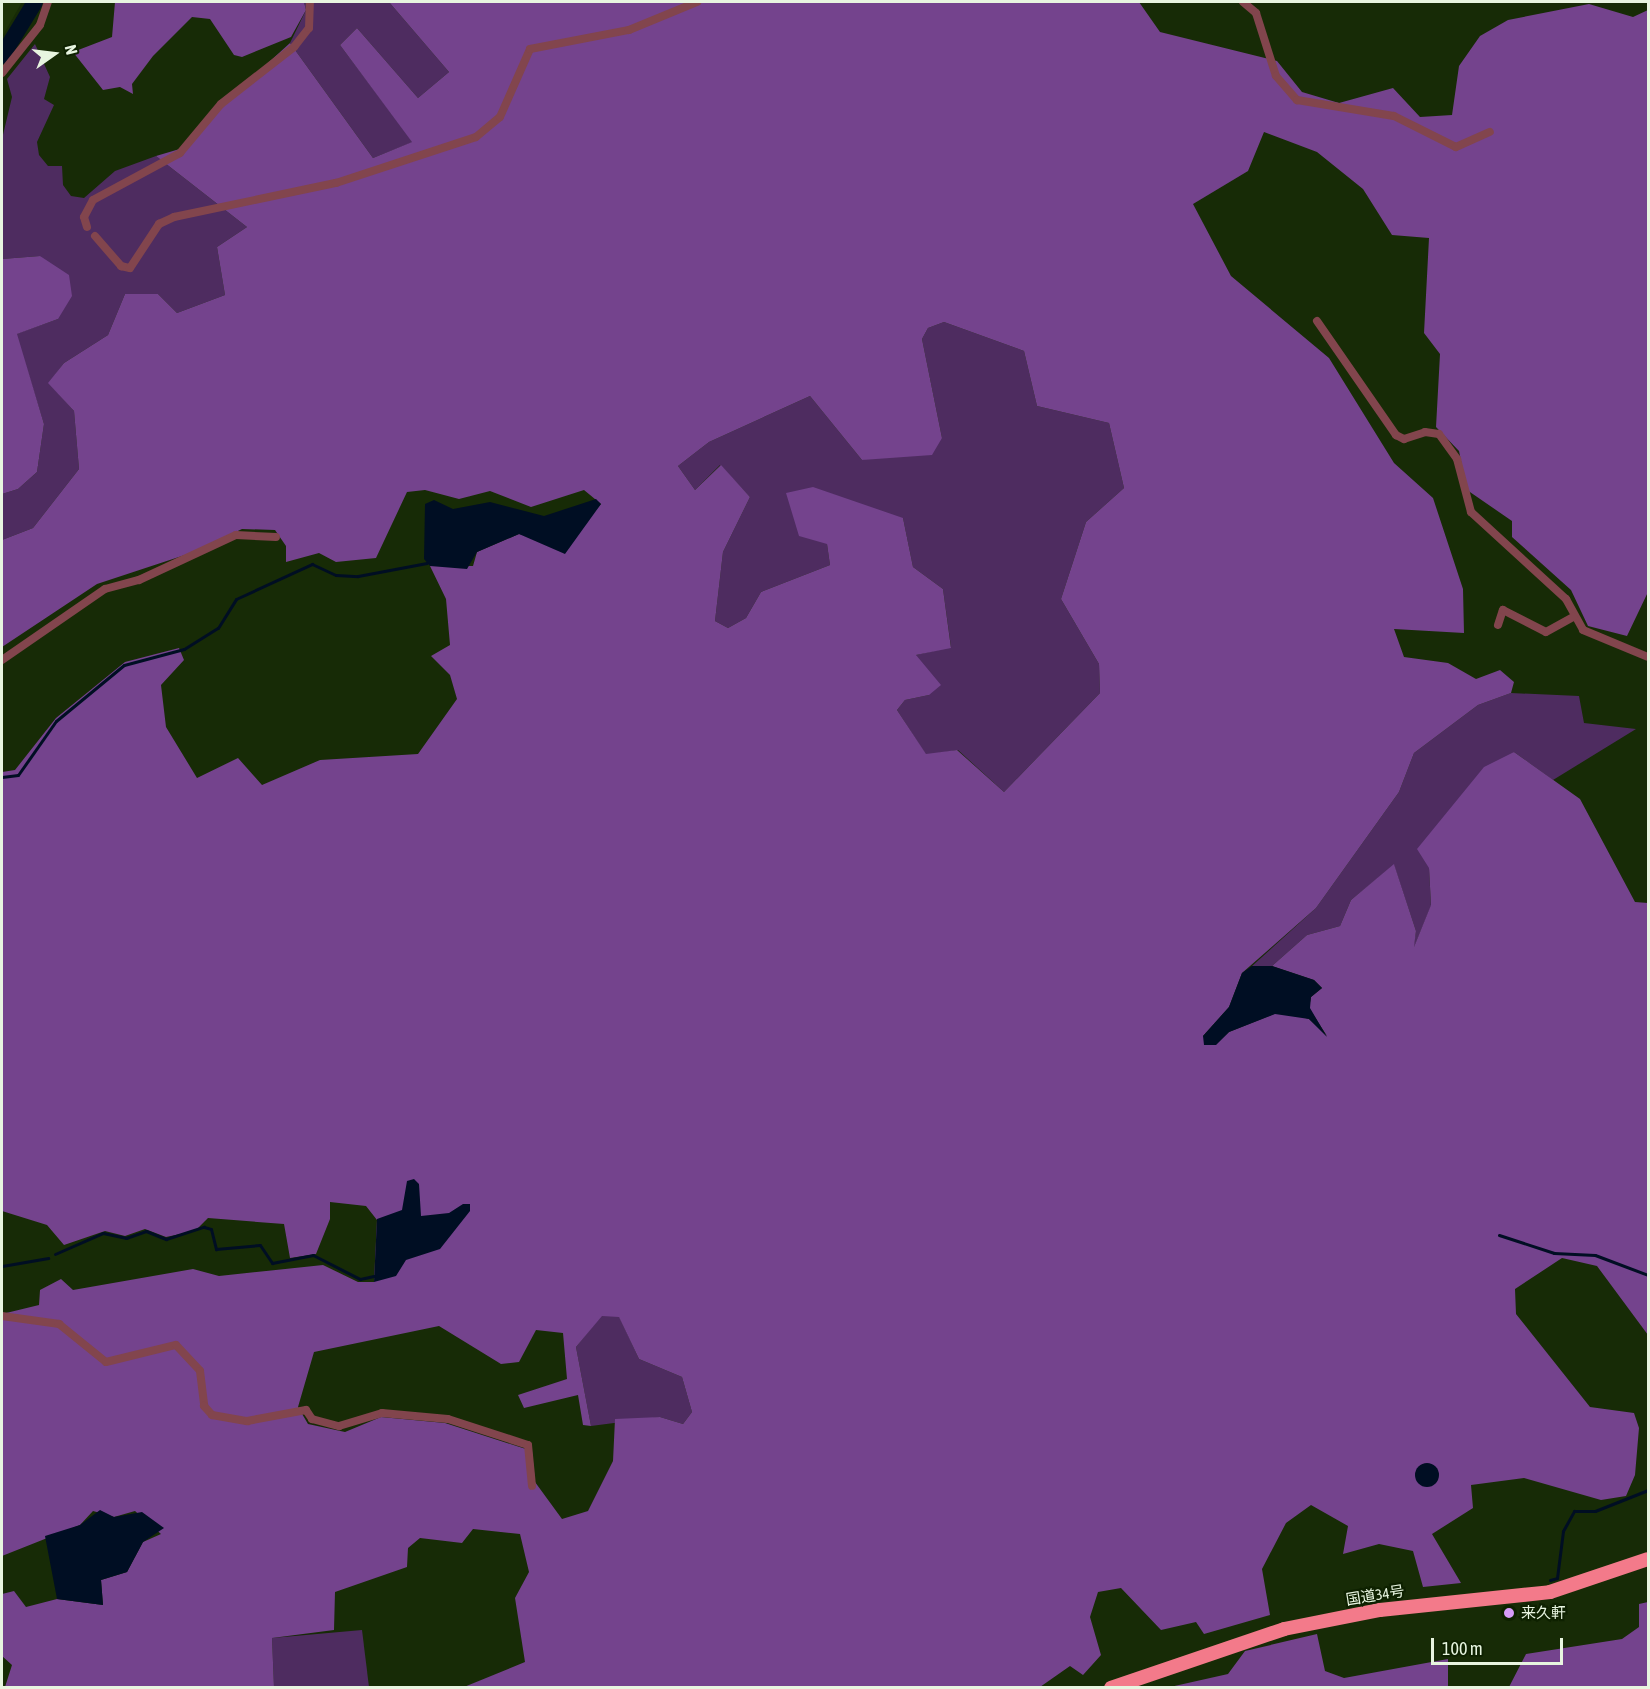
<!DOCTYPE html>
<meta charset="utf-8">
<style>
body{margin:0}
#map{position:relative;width:1650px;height:1689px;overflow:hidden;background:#172b06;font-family:"Asap Condensed","Noto Sans JP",sans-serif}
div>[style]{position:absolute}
.built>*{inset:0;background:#1d3407}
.green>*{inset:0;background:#4e2c60}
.forest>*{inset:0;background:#74438d}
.water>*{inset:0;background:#000e23}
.round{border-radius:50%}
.stream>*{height:3px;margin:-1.5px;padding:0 1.5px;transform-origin:1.5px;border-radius:1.5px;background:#000e23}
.river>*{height:16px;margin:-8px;padding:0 8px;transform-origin:8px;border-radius:8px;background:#000e23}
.street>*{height:8px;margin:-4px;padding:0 4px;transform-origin:4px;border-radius:4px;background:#82454d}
.highway>*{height:14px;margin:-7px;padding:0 7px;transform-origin:7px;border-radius:7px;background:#f37a8a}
.dots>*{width:16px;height:16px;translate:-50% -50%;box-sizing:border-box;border:3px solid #0e2100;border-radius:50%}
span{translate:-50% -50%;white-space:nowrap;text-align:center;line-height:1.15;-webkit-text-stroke:4.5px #0e2100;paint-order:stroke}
.street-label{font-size:15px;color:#e8f5e0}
.poi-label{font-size:15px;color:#e8f5e0}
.left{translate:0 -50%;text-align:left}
.frame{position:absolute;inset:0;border:3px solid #e8f5e0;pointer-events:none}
.north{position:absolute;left:24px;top:24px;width:60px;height:60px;-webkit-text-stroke:4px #0e2100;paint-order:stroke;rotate:76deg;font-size:16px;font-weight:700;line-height:24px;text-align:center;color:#e8f5e0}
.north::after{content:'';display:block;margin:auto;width:21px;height:27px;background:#e8f5e0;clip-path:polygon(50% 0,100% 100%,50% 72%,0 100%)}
.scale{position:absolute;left:1431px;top:1638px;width:132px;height:27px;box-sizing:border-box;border:3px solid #e8f5e0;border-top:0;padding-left:8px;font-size:18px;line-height:21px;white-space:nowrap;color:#e8f5e0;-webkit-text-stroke:4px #0e2100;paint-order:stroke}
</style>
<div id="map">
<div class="built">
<div style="clip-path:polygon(2px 2px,22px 2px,2px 37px)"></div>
</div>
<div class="green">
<div style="clip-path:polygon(304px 2px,389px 2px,449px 72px,418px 98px,357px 28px,340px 45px,413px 142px,373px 158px,290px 43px,306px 10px)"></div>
<div style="clip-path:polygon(35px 44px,50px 77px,44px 99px,54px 105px,37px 142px,39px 155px,48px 166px,62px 166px,63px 185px,71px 196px,84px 198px,115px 171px,156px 156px,247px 227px,217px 247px,225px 295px,177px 313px,158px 294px,125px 294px,108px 335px,64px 363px,49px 383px,74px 411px,79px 469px,33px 528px,2px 540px,2px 494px,18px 489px,37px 472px,44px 424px,16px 334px,58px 319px,40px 256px,2px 259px,2px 139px,12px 97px,7px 79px)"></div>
<div style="clip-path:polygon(944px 322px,1024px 351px,1037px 406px,1109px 423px,1124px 488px,1086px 522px,1061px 599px,1099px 664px,1100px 693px,1004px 792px,958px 750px,926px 755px,897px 710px,905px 700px,929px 695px,916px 655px,951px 647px,943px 589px,913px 567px,903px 518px,827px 544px,830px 565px,761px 592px,746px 618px,728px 628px,715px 621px,723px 552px,750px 497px,720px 465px,695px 490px,678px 466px,709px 442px,810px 396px,862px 460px,942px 438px,922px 339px,928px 328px)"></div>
<div style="clip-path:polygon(1511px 693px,1579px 696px,1584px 723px,1636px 729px,1553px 780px,1514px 752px,1429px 868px,1431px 906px,1413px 950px,1416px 931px,1394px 865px,1351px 900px,1340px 926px,1307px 935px,1272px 966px,1252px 966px,1316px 908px,1399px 792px,1414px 753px,1478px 705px)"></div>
<div style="clip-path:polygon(601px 1316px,619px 1316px,639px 1359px,682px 1377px,692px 1412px,683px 1424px,660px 1417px,591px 1426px,576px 1347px)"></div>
<div style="clip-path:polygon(362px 1630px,369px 1687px,274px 1687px,272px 1638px)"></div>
</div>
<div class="forest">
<div style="clip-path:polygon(115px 2px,304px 2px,306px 10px,291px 37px,242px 57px,234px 55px,210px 19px,192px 17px,153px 56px,132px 84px,133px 94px,120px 87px,103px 90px,73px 52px,112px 37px)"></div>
<div style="clip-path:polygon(evenodd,389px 2px,1139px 2px,1160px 32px,1277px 61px,1302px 92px,1339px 103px,1393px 88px,1420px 117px,1452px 115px,1459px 66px,1480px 36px,1508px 20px,1589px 4px,1633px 17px,1648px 10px,1648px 592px,1627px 636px,1588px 626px,1571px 590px,1512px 537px,1512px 521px,1467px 490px,1459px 451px,1436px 427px,1440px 354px,1424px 333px,1429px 238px,1392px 235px,1363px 189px,1317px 152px,1264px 132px,1248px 171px,1193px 204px,1231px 276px,1329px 358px,1394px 463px,1433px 498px,1463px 589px,1464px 633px,1394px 629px,1404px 657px,1448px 663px,1476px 679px,1500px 670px,1514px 682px,1511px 693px,1478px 705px,1414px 753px,1399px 792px,1316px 908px,1242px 973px,1229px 1007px,1203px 1036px,1215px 1045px,1229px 1032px,1274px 1014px,1291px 1014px,1309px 1019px,1327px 1036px,1309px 1008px,1311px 997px,1322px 988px,1314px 980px,1272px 966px,1307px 935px,1340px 926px,1351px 900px,1394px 864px,1416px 931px,1414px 947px,1431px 905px,1429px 868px,1417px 849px,1484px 767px,1514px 752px,1580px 799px,1635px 902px,1648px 903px,1648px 1335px,1597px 1266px,1562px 1258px,1515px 1289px,1516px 1314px,1590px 1407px,1634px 1413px,1639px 1428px,1635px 1475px,1626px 1496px,1601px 1500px,1524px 1478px,1471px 1485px,1473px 1508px,1432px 1534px,1461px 1583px,1423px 1587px,1413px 1551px,1379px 1544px,1343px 1554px,1348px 1526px,1311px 1505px,1286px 1523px,1262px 1569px,1270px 1615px,1204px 1634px,1196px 1622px,1161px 1630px,1121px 1588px,1098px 1592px,1090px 1617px,1101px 1655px,1083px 1675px,1070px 1666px,1040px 1687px,464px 1687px,525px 1662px,515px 1598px,529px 1572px,520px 1534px,473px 1529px,462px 1543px,420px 1538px,408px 1548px,407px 1567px,335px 1592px,334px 1630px,272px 1638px,274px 1687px,5px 1687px,12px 1665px,2px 1656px,2px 1594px,14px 1591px,26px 1607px,57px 1599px,103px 1605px,101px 1580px,127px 1572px,143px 1542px,161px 1534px,135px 1511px,114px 1517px,93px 1511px,80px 1525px,2px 1556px,2px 1314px,39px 1305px,40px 1290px,61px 1279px,73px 1290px,193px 1269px,219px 1276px,323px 1265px,358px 1282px,374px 1282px,377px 1220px,366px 1206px,330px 1202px,330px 1219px,316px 1254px,290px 1258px,284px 1224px,208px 1218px,195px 1231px,166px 1237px,145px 1229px,125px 1236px,105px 1231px,64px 1245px,47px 1225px,2px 1211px,2px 772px,15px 770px,56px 718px,125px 662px,179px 648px,184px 660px,161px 685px,166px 727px,197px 778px,238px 758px,262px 785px,320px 760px,418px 754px,457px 699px,450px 675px,431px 656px,450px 645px,446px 599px,430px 566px,473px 566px,477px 552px,519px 534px,567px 544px,601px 504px,584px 490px,531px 507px,490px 491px,459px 499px,425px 490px,407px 492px,376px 558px,336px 562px,319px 553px,286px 562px,286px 546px,275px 530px,242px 529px,194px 552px,97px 584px,2px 647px,2px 540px,33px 528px,79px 469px,74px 411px,48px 383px,64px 363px,108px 335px,125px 294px,158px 294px,177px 313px,225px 295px,217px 247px,247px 227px,156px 156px,183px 148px,215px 111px,290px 43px,373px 158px,412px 142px,340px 45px,357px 28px,418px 98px,449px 72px,389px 2px,944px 322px,1024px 351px,1037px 406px,1109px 423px,1124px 488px,1086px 522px,1061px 599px,1099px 664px,1100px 693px,1004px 792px,957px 750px,926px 754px,897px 710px,905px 700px,929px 695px,941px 685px,916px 655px,951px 648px,943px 589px,913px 567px,903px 518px,813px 487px,786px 493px,799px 536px,827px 544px,830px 565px,761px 592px,746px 618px,728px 628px,715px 621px,723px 552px,750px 497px,721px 465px,695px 490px,678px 466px,709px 442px,810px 396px,862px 460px,932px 455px,942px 438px,922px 339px,928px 328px,944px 322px,389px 2px,602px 1316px,619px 1317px,639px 1359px,682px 1377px,692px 1412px,683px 1424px,660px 1417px,615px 1419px,613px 1461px,588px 1511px,562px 1519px,535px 1482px,532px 1451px,445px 1423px,381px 1417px,345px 1432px,308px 1424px,298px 1407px,314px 1352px,439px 1326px,501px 1364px,519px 1362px,536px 1330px,563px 1333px,567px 1379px,518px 1395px,524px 1408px,578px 1395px,583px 1425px,591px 1426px,576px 1347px,602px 1316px)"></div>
<div style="clip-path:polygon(40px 256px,69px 275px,72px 296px,58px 319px,17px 334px,44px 424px,37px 472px,18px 489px,2px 494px,2px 259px)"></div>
<div style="clip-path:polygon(1648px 1602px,1648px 1687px,1509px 1687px,1526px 1654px,1622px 1639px,1639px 1627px,1639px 1604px)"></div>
<div style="clip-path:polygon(1317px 1634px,1325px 1671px,1344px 1678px,1448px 1659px,1448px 1687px,1170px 1687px,1228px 1674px,1245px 1651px)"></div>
</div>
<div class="water">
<div style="clip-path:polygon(596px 499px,601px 504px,565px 554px,519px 534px,477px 552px,467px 569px,430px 566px,424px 559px,425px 504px,434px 500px,453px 509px,490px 502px,544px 516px)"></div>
<div style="clip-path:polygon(1252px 966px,1272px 966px,1314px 980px,1322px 988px,1311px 997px,1310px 1008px,1327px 1037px,1309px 1019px,1275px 1014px,1229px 1032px,1216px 1045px,1204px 1045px,1203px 1036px,1229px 1007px,1242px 973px)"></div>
<div style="clip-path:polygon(414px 1179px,419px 1184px,421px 1216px,449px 1213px,463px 1204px,470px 1204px,470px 1211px,440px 1249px,406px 1260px,396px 1276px,374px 1282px,377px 1219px,402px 1210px,407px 1181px)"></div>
<div class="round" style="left:1415px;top:1463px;width:24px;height:24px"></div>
<div style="clip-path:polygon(100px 1510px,114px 1517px,142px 1512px,164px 1528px,143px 1542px,127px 1572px,101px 1580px,103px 1605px,57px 1599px,45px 1536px,80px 1525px)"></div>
</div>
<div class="stream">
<div style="left:2px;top:777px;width:16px;rotate:-7deg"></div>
<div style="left:18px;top:775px;width:66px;rotate:-54.9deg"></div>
<div style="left:56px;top:721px;width:88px;rotate:-39.5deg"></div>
<div style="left:124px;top:665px;width:62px;rotate:-14.9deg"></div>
<div style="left:184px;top:649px;width:40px;rotate:-32deg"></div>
<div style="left:218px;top:628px;width:34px;rotate:-58deg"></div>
<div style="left:236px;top:599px;width:84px;rotate:-24.7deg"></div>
<div style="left:312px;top:564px;width:26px;rotate:25deg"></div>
<div style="left:336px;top:575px;width:22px;rotate:3deg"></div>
<div style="left:358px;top:576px;width:70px;rotate:-10.7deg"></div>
<div style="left:1499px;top:1235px;width:58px;rotate:18.1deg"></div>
<div style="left:1554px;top:1253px;width:41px;rotate:2.8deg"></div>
<div style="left:1595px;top:1255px;width:57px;rotate:20.7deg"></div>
<div style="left:55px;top:1254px;width:52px;rotate:-23.6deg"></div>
<div style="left:103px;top:1233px;width:24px;rotate:12deg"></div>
<div style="left:126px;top:1238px;width:21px;rotate:-19deg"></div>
<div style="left:146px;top:1231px;width:22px;rotate:22deg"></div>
<div style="left:166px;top:1239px;width:40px;rotate:-18deg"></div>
<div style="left:204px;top:1227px;width:7px;rotate:16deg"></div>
<div style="left:211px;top:1229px;width:21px;rotate:76deg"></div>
<div style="left:216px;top:1249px;width:44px;rotate:-5.2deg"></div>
<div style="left:260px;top:1245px;width:22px;rotate:56deg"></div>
<div style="left:272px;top:1263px;width:42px;rotate:-11deg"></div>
<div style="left:313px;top:1255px;width:53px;rotate:27.1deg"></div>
<div style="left:360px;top:1279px;width:14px;rotate:-12deg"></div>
<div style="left:2px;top:1266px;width:47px;rotate:-9.9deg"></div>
<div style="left:1550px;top:1580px;width:7px;rotate:-16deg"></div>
<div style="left:1557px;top:1578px;width:47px;rotate:-82.7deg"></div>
<div style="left:1563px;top:1531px;width:23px;rotate:-61deg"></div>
<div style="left:1574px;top:1511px;width:21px"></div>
<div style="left:1595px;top:1511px;width:57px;rotate:-21.6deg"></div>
</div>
<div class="river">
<div style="left:2px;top:56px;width:63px;rotate:-58.6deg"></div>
</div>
<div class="street">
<div style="left:1243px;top:2px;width:17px;rotate:40deg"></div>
<div style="left:1256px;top:13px;width:66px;rotate:72.4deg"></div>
<div style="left:1276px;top:76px;width:32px;rotate:49deg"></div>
<div style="left:1297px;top:100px;width:98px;rotate:9.4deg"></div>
<div style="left:1394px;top:116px;width:69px;rotate:26.6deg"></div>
<div style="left:1456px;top:147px;width:37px;rotate:-24deg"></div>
<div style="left:2px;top:73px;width:61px;rotate:-51.6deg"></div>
<div style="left:40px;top:25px;width:24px;rotate:-71deg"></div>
<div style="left:87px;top:227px;width:10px;rotate:-107deg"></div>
<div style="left:84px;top:217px;width:19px;rotate:-62deg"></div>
<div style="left:93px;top:200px;width:99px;rotate:-28.4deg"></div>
<div style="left:180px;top:153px;width:64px;rotate:-50.1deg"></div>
<div style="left:221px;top:104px;width:93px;rotate:-38deg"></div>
<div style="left:294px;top:47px;width:24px;rotate:-52deg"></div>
<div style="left:309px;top:28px;width:26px;rotate:-88deg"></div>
<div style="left:95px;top:236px;width:40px;rotate:49deg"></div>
<div style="left:121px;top:266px;width:9px;rotate:13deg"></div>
<div style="left:130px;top:268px;width:53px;rotate:-56.6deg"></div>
<div style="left:159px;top:224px;width:17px;rotate:-25deg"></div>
<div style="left:174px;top:217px;width:166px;rotate:-11.9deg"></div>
<div style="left:336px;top:183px;width:147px;rotate:-18.2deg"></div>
<div style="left:476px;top:137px;width:31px;rotate:-40deg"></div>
<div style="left:500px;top:117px;width:74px;rotate:-66.2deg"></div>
<div style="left:530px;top:49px;width:101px;rotate:-10.9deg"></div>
<div style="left:629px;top:30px;width:74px;rotate:-22.4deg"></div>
<div style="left:1317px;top:321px;width:139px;rotate:55.3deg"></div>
<div style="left:1396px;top:435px;width:9px;rotate:27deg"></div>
<div style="left:1404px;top:439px;width:22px;rotate:-18deg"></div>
<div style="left:1425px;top:432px;width:14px;rotate:8deg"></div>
<div style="left:1439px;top:434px;width:31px;rotate:54deg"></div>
<div style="left:1457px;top:459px;width:55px;rotate:75.2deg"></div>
<div style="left:1471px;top:512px;width:129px;rotate:42.5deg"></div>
<div style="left:1566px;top:599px;width:35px;rotate:61deg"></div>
<div style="left:1583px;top:630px;width:70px;rotate:22.6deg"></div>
<div style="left:1498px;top:625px;width:16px;rotate:-72deg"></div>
<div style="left:1503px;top:610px;width:48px;rotate:27.1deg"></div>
<div style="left:1546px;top:632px;width:31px;rotate:-29deg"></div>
<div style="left:2px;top:660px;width:125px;rotate:-34.6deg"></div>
<div style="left:105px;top:589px;width:35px;rotate:-15deg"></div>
<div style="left:139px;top:580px;width:107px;rotate:-24.9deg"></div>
<div style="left:236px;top:535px;width:40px;rotate:2.9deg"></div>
<div style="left:2px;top:1316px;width:58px;rotate:8deg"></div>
<div style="left:59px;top:1324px;width:60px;rotate:39deg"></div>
<div style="left:106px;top:1362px;width:72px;rotate:-13.7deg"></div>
<div style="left:176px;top:1345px;width:35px;rotate:47deg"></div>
<div style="left:200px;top:1371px;width:35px;rotate:83deg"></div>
<div style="left:204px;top:1406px;width:12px;rotate:48deg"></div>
<div style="left:212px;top:1415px;width:36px;rotate:10deg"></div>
<div style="left:247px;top:1421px;width:60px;rotate:-10.6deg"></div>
<div style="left:306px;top:1410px;width:11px;rotate:56deg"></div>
<div style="left:312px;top:1419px;width:28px;rotate:15deg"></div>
<div style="left:339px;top:1426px;width:45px;rotate:-16.8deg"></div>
<div style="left:382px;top:1413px;width:66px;rotate:5.2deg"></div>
<div style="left:448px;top:1419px;width:84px;rotate:18deg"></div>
<div style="left:528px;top:1445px;width:41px;rotate:84.4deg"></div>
</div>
<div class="highway">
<div style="left:1111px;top:1688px;width:183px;rotate:-18.8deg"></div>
<div style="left:1284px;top:1629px;width:98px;rotate:-11.2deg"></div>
<div style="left:1380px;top:1610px;width:171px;rotate:-6deg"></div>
<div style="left:1550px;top:1592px;width:103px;rotate:-18.6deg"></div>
</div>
<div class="dots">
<div style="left:1509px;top:1613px;background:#d79bf9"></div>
</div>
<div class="street-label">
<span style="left:1375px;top:1595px;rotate:-9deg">国道34号</span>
</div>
<div class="poi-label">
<span class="left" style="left:1521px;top:1613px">来久軒</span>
</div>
<div class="frame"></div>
<div class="north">N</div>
<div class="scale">100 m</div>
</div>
